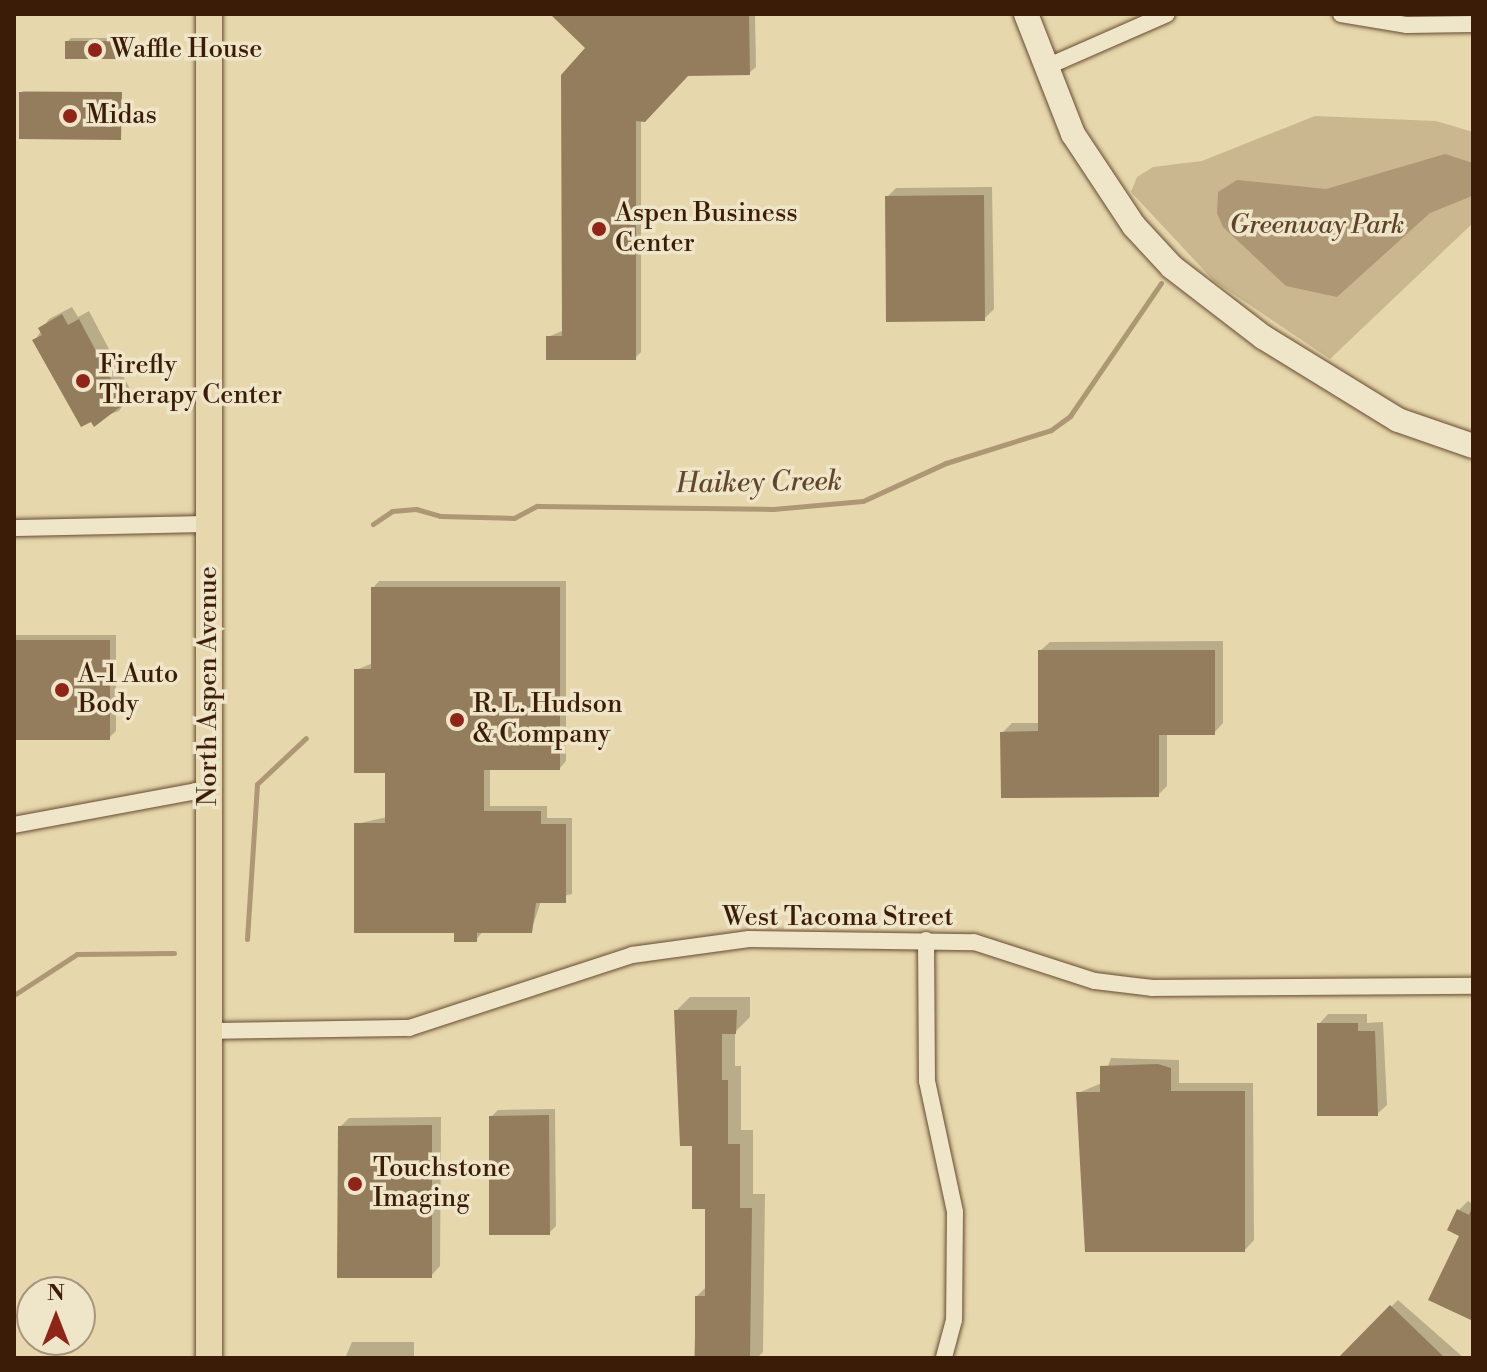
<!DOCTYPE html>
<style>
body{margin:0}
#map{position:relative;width:1487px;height:1372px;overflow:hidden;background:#e7d7ac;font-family:"Libre Bodoni",serif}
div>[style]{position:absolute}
.green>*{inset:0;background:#cab790}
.water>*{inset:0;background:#ad9774}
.shadow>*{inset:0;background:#0003}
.stream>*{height:5px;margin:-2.5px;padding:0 2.5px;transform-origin:2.5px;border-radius:2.5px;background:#ad9774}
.building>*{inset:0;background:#947d5c}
.roads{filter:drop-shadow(0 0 2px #664b30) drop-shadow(0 0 2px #664b30)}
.street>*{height:16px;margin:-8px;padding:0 8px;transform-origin:8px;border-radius:8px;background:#efe5c9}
.secondary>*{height:24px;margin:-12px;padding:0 12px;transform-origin:12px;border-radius:12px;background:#efe5c9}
.primary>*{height:26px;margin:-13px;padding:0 13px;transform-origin:13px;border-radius:13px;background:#e7d7ac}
.dots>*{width:22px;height:22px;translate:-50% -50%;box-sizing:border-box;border:4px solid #efe5c9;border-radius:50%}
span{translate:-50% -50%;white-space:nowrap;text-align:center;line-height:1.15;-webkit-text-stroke:7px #efe5c9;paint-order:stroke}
.poi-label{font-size:26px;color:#3b1c06}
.left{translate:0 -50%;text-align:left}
.park-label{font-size:26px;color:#5f4328;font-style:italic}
.street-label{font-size:26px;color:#3b1c06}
.water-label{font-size:28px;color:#63472c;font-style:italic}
.frame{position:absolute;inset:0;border:16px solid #3b1c06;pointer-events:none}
.north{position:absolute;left:16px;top:1276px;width:80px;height:80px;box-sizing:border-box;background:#efe5c9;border:2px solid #a7957b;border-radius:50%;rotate:0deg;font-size:22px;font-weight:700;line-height:32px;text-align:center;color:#3b1c06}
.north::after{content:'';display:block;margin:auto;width:28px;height:36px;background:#8f2418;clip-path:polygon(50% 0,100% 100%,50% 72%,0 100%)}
</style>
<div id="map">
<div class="green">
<div style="clip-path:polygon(1315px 116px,1436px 121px,1473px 132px,1473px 223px,1330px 359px,1214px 281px,1131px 192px,1137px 177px,1153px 167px,1202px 161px)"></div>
</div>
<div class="water">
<div style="clip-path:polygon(1445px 154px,1473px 163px,1472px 196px,1430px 213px,1337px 297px,1286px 286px,1223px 227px,1217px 213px,1218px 192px,1237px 180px,1326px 189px)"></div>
</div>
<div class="shadow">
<div style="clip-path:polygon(553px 14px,755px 14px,756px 67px,749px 73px,688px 74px,641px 120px,641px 352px,635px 358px,548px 337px,564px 330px,588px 48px)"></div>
<div style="clip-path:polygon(71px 38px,129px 38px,129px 53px,67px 42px)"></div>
<div style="clip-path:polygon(122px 92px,120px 138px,21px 93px,23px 91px)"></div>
<div style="clip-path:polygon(992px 187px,994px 309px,984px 319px,887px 197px,896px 188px)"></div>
<div style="clip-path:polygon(72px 307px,78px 317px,89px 311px,132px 393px,119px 411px,82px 425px,35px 340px,49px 319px)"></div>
<div style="clip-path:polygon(379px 581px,566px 581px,566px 761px,560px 768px,490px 768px,490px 806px,547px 806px,547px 818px,572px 818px,572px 894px,541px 901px,531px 931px,483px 931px,476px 940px,456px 931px,356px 824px,387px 817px,387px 771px,356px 670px,373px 663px,373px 588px)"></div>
<div style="clip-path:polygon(14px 635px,116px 635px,116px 731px,109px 738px,14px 738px)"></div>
<div style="clip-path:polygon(1223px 641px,1223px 723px,1214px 733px,1167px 733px,1167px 786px,1158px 795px,1002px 733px,1012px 723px,1040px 723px,1040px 651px,1050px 642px)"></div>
<div style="clip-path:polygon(690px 997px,750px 997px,750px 1017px,735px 1032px,735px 1066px,741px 1066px,741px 1130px,753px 1130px,753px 1194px,765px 1194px,763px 1352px,757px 1358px,694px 1358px,697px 1296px,707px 1286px,707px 1207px,676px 1011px)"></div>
<div style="clip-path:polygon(1328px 1014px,1367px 1014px,1367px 1023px,1383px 1022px,1387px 1105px,1377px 1114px,1319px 1024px)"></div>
<div style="clip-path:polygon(1111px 1058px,1179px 1060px,1179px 1083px,1253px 1083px,1254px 1240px,1245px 1250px,1078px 1093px,1102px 1083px)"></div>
<div style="clip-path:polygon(555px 1109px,556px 1226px,549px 1233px,491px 1117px,498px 1110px)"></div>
<div style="clip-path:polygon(441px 1117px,440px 1266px,431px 1276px,340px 1127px,349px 1118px)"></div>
<div style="clip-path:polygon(1468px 1201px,1473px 1204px,1473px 1317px,1459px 1210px)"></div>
<div style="clip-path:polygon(1398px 1300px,1464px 1358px,1341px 1358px)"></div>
<div style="clip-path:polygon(352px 1342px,414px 1342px,414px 1358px,345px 1358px)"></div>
</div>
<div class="stream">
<div style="left:373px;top:524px;width:23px;rotate:-34deg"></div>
<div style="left:392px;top:511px;width:24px;rotate:-5deg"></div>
<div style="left:416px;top:509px;width:25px;rotate:16deg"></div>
<div style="left:440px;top:516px;width:74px;rotate:1.5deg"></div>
<div style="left:514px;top:518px;width:26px;rotate:-28deg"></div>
<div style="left:537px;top:506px;width:236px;rotate:0.7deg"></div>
<div style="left:773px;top:509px;width:90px;rotate:-5.1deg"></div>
<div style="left:863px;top:501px;width:91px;rotate:-24.6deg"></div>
<div style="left:946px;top:463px;width:110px;rotate:-17.4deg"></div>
<div style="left:1051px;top:430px;width:24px;rotate:-36deg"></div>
<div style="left:1070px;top:416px;width:161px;rotate:-55.6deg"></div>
<div style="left:247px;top:939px;width:155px;rotate:-86.3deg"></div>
<div style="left:257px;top:784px;width:67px;rotate:-43.2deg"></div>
<div style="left:14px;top:995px;width:75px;rotate:-33.1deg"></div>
<div style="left:77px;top:954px;width:97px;rotate:-0.6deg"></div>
</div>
<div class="building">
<div style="clip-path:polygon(550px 14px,749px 14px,750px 75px,688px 76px,645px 122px,636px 121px,636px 360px,546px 360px,546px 336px,562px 336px,561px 75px,585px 48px)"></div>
<div style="clip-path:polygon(65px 41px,126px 41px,126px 59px,65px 59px)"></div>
<div style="clip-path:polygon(19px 92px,122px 92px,121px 140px,19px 139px)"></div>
<div style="clip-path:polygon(984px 195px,985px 321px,886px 322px,885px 196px)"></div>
<div style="clip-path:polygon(62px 314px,68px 325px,79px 319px,124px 404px,94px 427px,91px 422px,81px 427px,32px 340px,42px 335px,38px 328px)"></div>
<div style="clip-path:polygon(371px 587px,560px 587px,560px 770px,484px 770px,484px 811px,541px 811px,541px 824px,566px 824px,566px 903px,536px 903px,532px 933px,477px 933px,477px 942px,454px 942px,454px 933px,354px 933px,354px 823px,385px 823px,385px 773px,354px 773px,354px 669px,371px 669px)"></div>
<div style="clip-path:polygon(14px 640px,110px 640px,110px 740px,14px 740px)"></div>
<div style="clip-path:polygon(1038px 650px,1215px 650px,1215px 735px,1159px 735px,1159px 797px,1001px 798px,1000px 732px,1038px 731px)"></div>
<div style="clip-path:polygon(674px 1010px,737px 1010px,736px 1034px,722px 1034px,722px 1080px,728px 1080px,728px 1144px,740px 1144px,740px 1208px,752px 1208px,750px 1358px,695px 1358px,695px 1296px,705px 1296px,705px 1209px,692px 1209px,692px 1146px,680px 1146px)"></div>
<div style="clip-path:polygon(1317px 1023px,1358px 1023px,1358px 1031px,1375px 1031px,1378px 1116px,1317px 1116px)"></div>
<div style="clip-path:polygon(1158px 1064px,1171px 1068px,1171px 1091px,1245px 1091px,1245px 1252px,1085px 1252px,1076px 1092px,1100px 1092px,1100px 1066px)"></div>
<div style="clip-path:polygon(549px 1115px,550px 1235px,489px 1235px,489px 1116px)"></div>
<div style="clip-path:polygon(432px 1125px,432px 1278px,337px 1278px,338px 1126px)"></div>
<div style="clip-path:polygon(1473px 1206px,1473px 1321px,1428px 1300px,1459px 1236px,1447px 1230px,1457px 1209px,1469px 1215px)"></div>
<div style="clip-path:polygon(1390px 1305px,1445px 1358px,1338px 1358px)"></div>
</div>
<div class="roads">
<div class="street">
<div style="left:1341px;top:14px;width:67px;rotate:9.5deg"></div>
<div style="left:1407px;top:25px;width:66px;rotate:-0.9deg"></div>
<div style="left:1044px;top:68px;width:134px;rotate:-23.7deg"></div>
<div style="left:14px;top:528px;width:195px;rotate:-1.2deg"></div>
<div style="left:14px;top:825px;width:198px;rotate:-10.5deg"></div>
<div style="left:926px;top:940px;width:141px;rotate:89.6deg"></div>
<div style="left:927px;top:1081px;width:134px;rotate:77.9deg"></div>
<div style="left:955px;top:1212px;width:108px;rotate:90.5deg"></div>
<div style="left:954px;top:1320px;width:39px;rotate:105deg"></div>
<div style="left:209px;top:1031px;width:200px;rotate:-0.9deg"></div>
<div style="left:409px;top:1028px;width:235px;rotate:-18.1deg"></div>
<div style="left:632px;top:955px;width:118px;rotate:-7.8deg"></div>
<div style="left:749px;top:939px;width:225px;rotate:0.8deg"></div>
<div style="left:974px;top:942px;width:127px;rotate:17.9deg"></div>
<div style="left:1095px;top:981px;width:58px;rotate:6.9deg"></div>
<div style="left:1153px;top:988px;width:320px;rotate:-0.4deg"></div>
</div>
<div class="secondary">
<div style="left:1026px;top:14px;width:129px;rotate:68.6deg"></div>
<div style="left:1073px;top:134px;width:110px;rotate:56.5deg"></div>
<div style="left:1134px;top:226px;width:56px;rotate:47.2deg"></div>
<div style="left:1172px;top:267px;width:115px;rotate:37.6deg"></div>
<div style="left:1263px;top:337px;width:158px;rotate:31.6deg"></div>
<div style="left:1398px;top:420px;width:79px;rotate:19.1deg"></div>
</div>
<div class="primary">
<div style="left:209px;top:14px;width:1344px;rotate:90deg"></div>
</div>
</div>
<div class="dots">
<div style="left:95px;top:50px;background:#8f2418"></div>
<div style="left:70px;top:116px;background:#8f2418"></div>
<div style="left:599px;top:229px;background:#8f2418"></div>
<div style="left:83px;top:381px;background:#8f2418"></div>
<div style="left:62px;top:690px;background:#8f2418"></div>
<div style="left:457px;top:720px;background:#8f2418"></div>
<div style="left:355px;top:1184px;background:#8f2418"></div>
</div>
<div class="poi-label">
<span class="left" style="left:111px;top:50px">Waffle House</span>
<span class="left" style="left:86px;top:116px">Midas</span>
<span class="left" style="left:615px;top:229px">Aspen Business<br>Center</span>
<span class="left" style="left:99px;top:381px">Firefly<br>Therapy Center</span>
<span class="left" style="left:78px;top:690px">A-1 Auto<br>Body</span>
<span class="left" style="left:473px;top:720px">R. L. Hudson<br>&amp; Company</span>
<span class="left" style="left:373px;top:1184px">Touchstone<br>Imaging</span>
</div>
<div class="park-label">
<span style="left:1317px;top:226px">Greenway Park</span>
</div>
<div class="street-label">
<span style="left:209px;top:686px;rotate:-90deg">North Aspen Avenue</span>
<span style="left:838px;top:918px">West Tacoma Street</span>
</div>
<div class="water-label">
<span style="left:759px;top:483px;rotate:-1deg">Haikey Creek</span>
</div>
<div class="frame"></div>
<div class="north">N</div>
</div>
